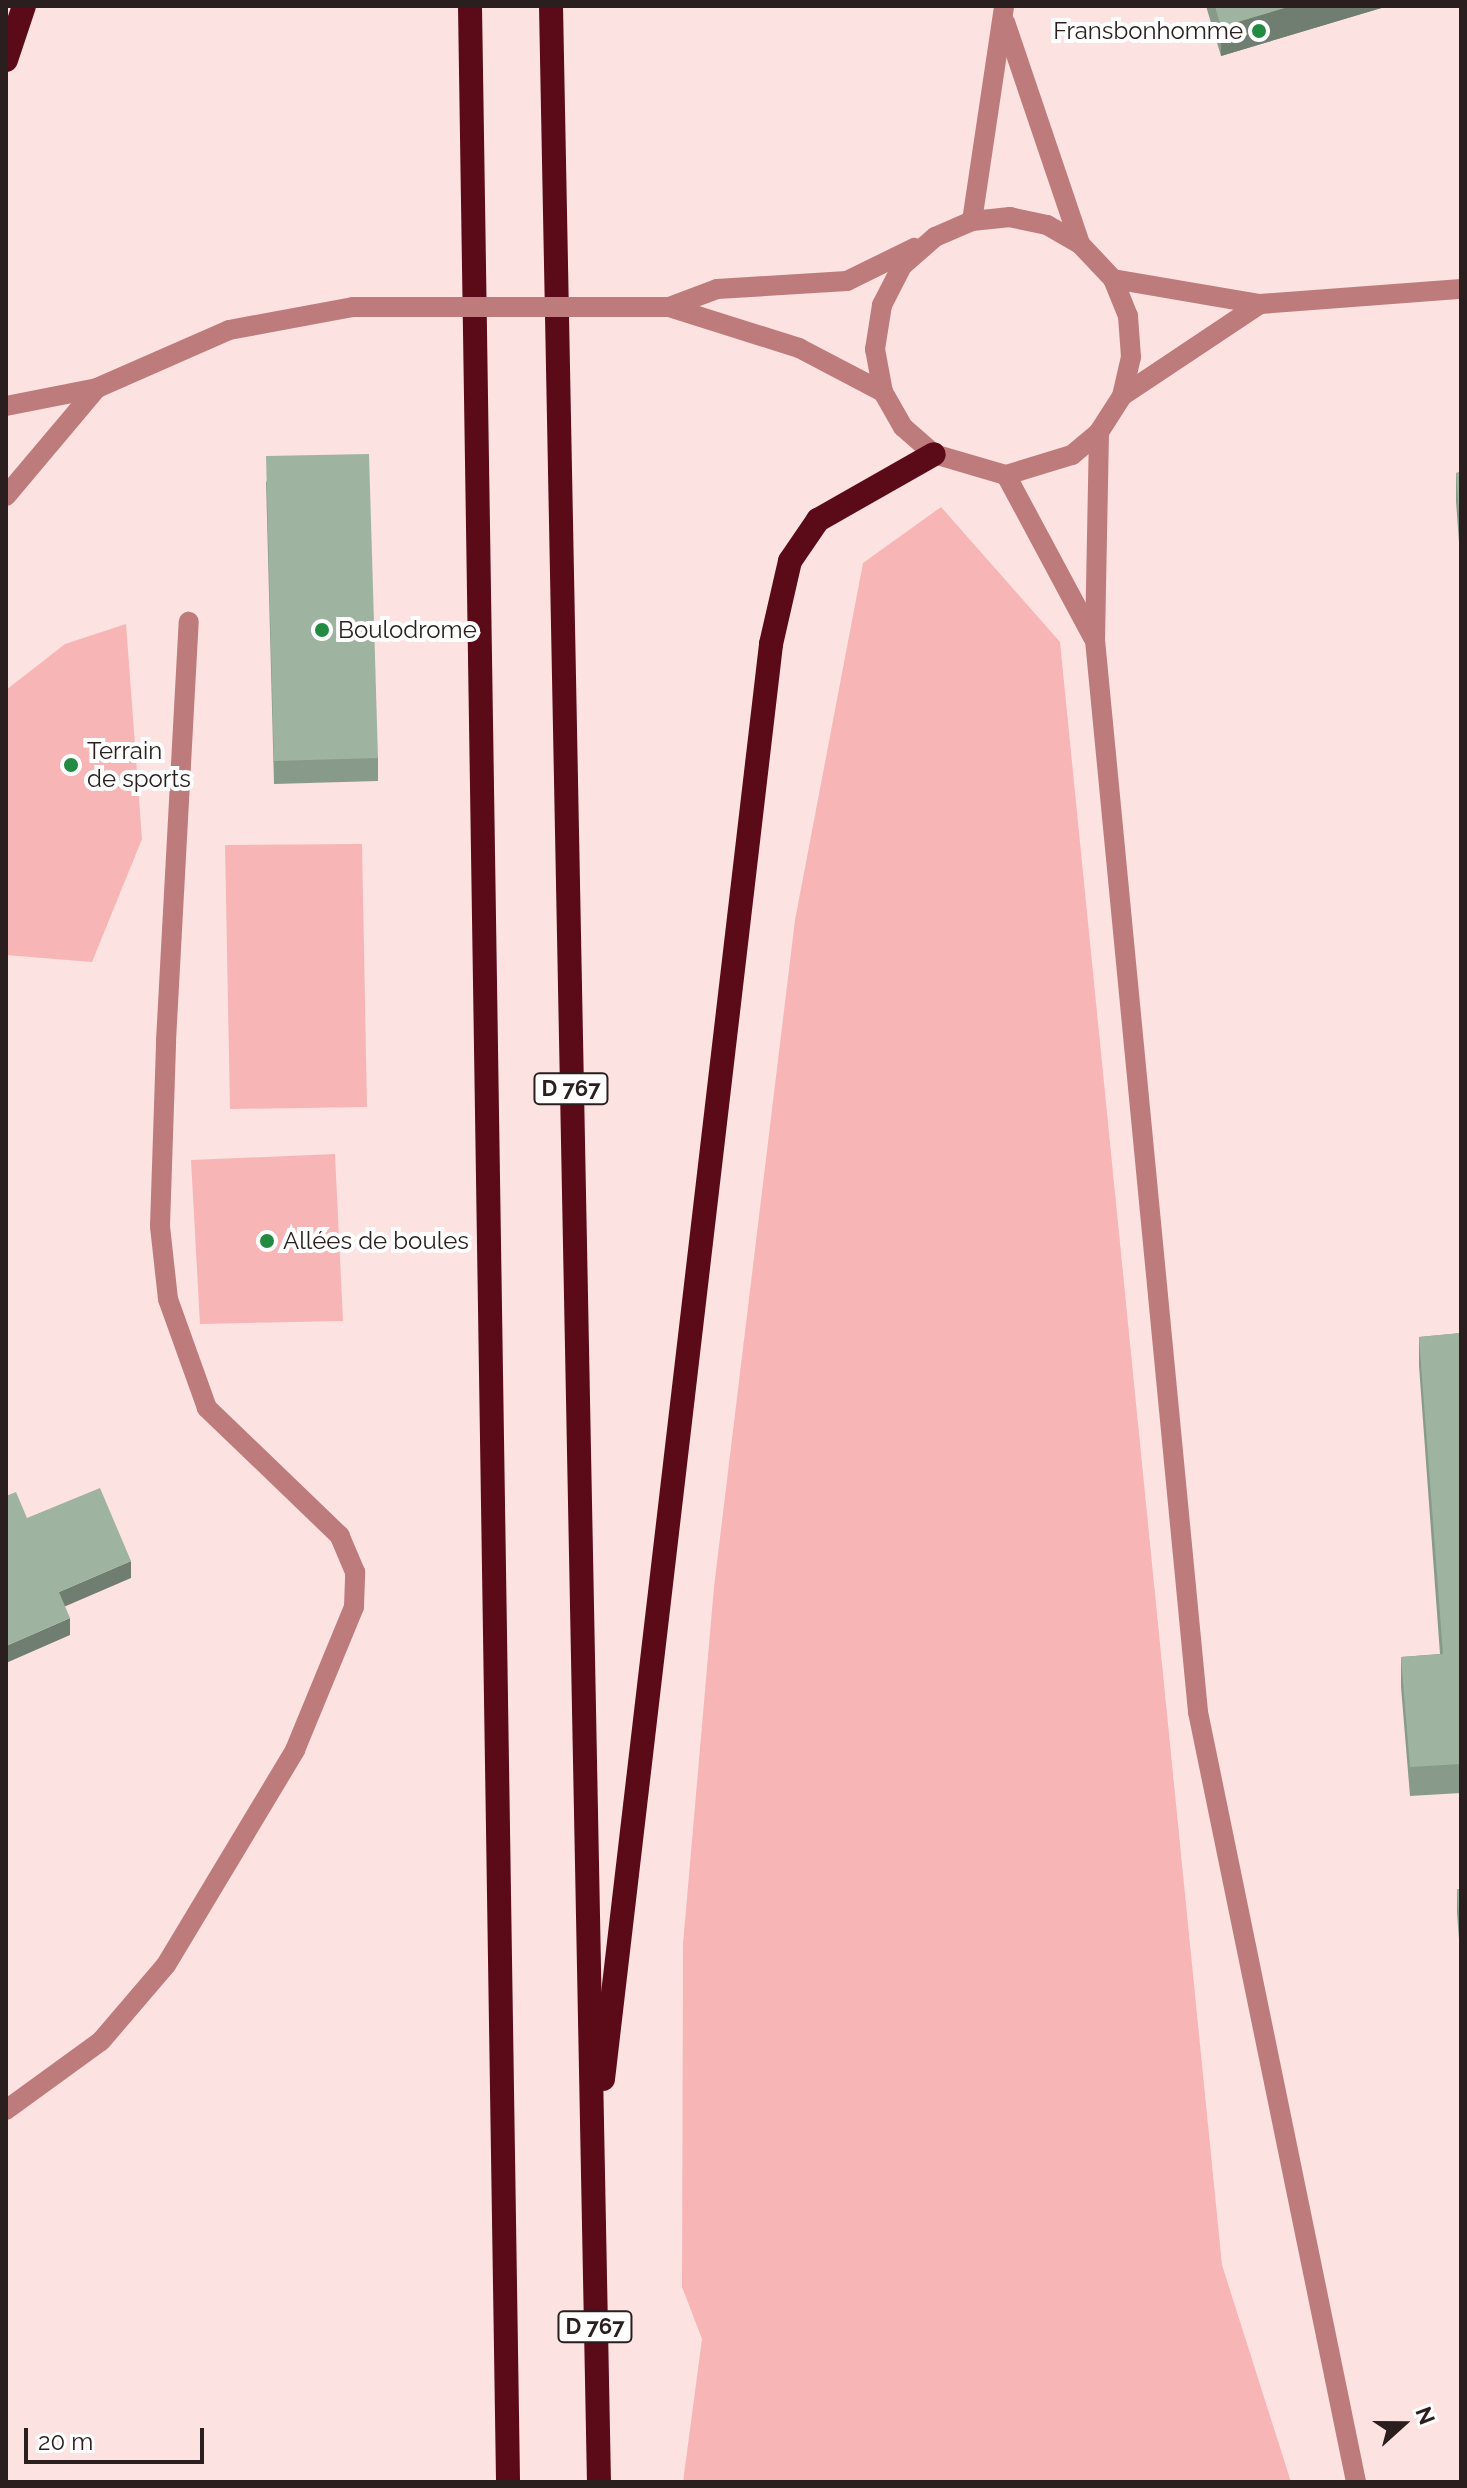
<!DOCTYPE html>
<meta charset="utf-8">
<style>
body{margin:0}
#map{position:relative;width:1467px;height:2488px;overflow:hidden;background:#fde2e2;font-family:Raleway,sans-serif}
div>[style]{position:absolute}
.green>*{inset:0;background:#f8b5b5}
.street>*{height:20px;margin:-10px;padding:0 10px;transform-origin:10px;border-radius:10px;background:#be7b7c}
.highway>*{height:24px;margin:-12px;padding:0 12px;transform-origin:12px;border-radius:12px;background:#5b0a18}
.street-bridge>*{height:20px;margin:-10px;padding:0 10px;transform-origin:10px;border-radius:10px;background:#be7b7c}
.wall>*{inset:0;background:#889b8a}
.shaded-wall>*{inset:0;background:#6f7e70}
.building>*{inset:0;background:#9eb4a0}
.dots>*{width:22px;height:22px;translate:-50% -50%;box-sizing:border-box;border:4px solid #fff;border-radius:50%}
span{translate:-50% -50%;white-space:nowrap;text-align:center;line-height:1.15;-webkit-text-stroke:8px #fff;paint-order:stroke}
.shield-label span{padding:2px 6px;background:#fff;border:2px solid;border-radius:6px;-webkit-text-stroke-width:0}
.shield-label{font-size:22px;color:#2a1e1e;font-weight:700}
.poi-label{font-size:24px;color:#2a1e1e}
.right{translate:-100% -50%;text-align:right}
.left{translate:0 -50%;text-align:left}
.frame{position:absolute;inset:0;border:8px solid #2a1e1e;pointer-events:none}
.north{position:absolute;left:1363px;top:2384px;width:80px;height:80px;-webkit-text-stroke:6px #fff;paint-order:stroke;rotate:69deg;font-size:22px;font-weight:700;line-height:32px;text-align:center;color:#2a1e1e}
.north::after{content:'';display:block;margin:auto;width:28px;height:36px;background:#2a1e1e;clip-path:polygon(50% 0,100% 100%,50% 72%,0 100%)}
.scale{position:absolute;left:24px;top:2428px;width:180px;height:36px;box-sizing:border-box;border:4px solid #2a1e1e;border-top:0;padding-left:10px;font-size:24px;line-height:28px;white-space:nowrap;color:#2a1e1e;-webkit-text-stroke:6px #fff;paint-order:stroke}
</style>
<div id="map">
<div class="green">
<div style="clip-path:polygon(941px 507px,1060px 642px,1222px 2265px,1291px 2482px,683px 2482px,702px 2339px,682px 2287px,683px 1944px,714px 1587px,795px 920px,863px 563px)"></div>
<div style="clip-path:polygon(126px 624px,142px 839px,92px 962px,6px 955px,6px 690px,65px 644px)"></div>
<div style="clip-path:polygon(362px 844px,367px 1107px,230px 1109px,225px 845px)"></div>
<div style="clip-path:polygon(335px 1154px,343px 1321px,200px 1324px,191px 1160px)"></div>
</div>
<div class="street">
<div style="left:1005px;top:22px;width:234px;rotate:71.3deg"></div>
<div style="left:972px;top:221px;width:217px;rotate:-81.5deg"></div>
<div style="left:1113px;top:279px;width:149px;rotate:9.7deg"></div>
<div style="left:1260px;top:304px;width:202px;rotate:-4.3deg"></div>
<div style="left:669px;top:307px;width:136px;rotate:17.5deg"></div>
<div style="left:799px;top:348px;width:95px;rotate:27.6deg"></div>
<div style="left:883px;top:392px;width:40px;rotate:60.3deg"></div>
<div style="left:903px;top:427px;width:41px;rotate:41.1deg"></div>
<div style="left:934px;top:454px;width:75px;rotate:16.3deg"></div>
<div style="left:1006px;top:475px;width:69px;rotate:-16.9deg"></div>
<div style="left:1072px;top:455px;width:35px;rotate:-40deg"></div>
<div style="left:1099px;top:432px;width:43px;rotate:-57.4deg"></div>
<div style="left:1122px;top:396px;width:40px;rotate:-77deg"></div>
<div style="left:1131px;top:357px;width:41px;rotate:-94.2deg"></div>
<div style="left:1128px;top:316px;width:40px;rotate:-112deg"></div>
<div style="left:1113px;top:279px;width:48px;rotate:-133.3deg"></div>
<div style="left:1080px;top:244px;width:38px;rotate:-150deg"></div>
<div style="left:1047px;top:225px;width:38px;rotate:-168deg"></div>
<div style="left:1010px;top:217px;width:38px;rotate:174deg"></div>
<div style="left:972px;top:221px;width:40px;rotate:156.6deg"></div>
<div style="left:935px;top:237px;width:44px;rotate:138.7deg"></div>
<div style="left:902px;top:266px;width:44px;rotate:117.1deg"></div>
<div style="left:882px;top:305px;width:45px;rotate:99deg"></div>
<div style="left:875px;top:349px;width:44px;rotate:79.5deg"></div>
<div style="left:669px;top:307px;width:51px;rotate:-20.6deg"></div>
<div style="left:717px;top:289px;width:130px;rotate:-3.5deg"></div>
<div style="left:847px;top:281px;width:75px;rotate:-26.2deg"></div>
<div style="left:1122px;top:396px;width:166px;rotate:-33.7deg"></div>
<div style="left:6px;top:406px;width:93px;rotate:-11.2deg"></div>
<div style="left:97px;top:388px;width:144px;rotate:-23.7deg"></div>
<div style="left:229px;top:330px;width:126px;rotate:-10.5deg"></div>
<div style="left:1099px;top:432px;width:208px;rotate:91.1deg"></div>
<div style="left:1095px;top:640px;width:1077px;rotate:84.51deg"></div>
<div style="left:1198px;top:1712px;width:786px;rotate:78.4deg"></div>
<div style="left:1006px;top:475px;width:184px;rotate:61.8deg"></div>
<div style="left:6px;top:496px;width:141px;rotate:-49.9deg"></div>
<div style="left:6px;top:2110px;width:117px;rotate:-36deg"></div>
<div style="left:101px;top:2041px;width:100px;rotate:-49.5deg"></div>
<div style="left:166px;top:1965px;width:251px;rotate:-59deg"></div>
<div style="left:295px;top:1750px;width:155px;rotate:-67.6deg"></div>
<div style="left:354px;top:1607px;width:35px;rotate:-88deg"></div>
<div style="left:355px;top:1572px;width:39px;rotate:-113deg"></div>
<div style="left:340px;top:1536px;width:185px;rotate:-136.1deg"></div>
<div style="left:207px;top:1408px;width:116px;rotate:-109.7deg"></div>
<div style="left:168px;top:1299px;width:73px;rotate:-96.3deg"></div>
<div style="left:160px;top:1226px;width:185px;rotate:-88.1deg"></div>
<div style="left:166px;top:1041px;width:420px;rotate:-86.9deg"></div>
</div>
<div class="highway">
<div style="left:470px;top:6px;width:2476px;rotate:89.12deg"></div>
<div style="left:551px;top:6px;width:2476px;rotate:88.89deg"></div>
<div style="left:6px;top:60px;width:57px;rotate:-71.6deg"></div>
<div style="left:603px;top:2079px;width:1445px;rotate:-83.32deg"></div>
<div style="left:771px;top:644px;width:85px;rotate:-77.1deg"></div>
<div style="left:790px;top:561px;width:50px;rotate:-55.7deg"></div>
<div style="left:818px;top:520px;width:133px;rotate:-29.6deg"></div>
</div>
<div class="street-bridge">
<div style="left:353px;top:307px;width:316px"></div>
</div>
<div class="wall">
<div style="clip-path:polygon(1206px 6px,1388px 6px,1221px 56px)"></div>
<div style="clip-path:polygon(1461px 472px,1461px 570px,1456px 501px,1456px 473px)"></div>
<div style="clip-path:polygon(266px 480px,378px 758px,378px 781px,274px 784px)"></div>
<div style="clip-path:polygon(1461px 1333px,1461px 1793px,1410px 1796px,1401px 1687px,1401px 1657px,1440px 1654px,1419px 1366px,1419px 1337px)"></div>
<div style="clip-path:polygon(1457px 1889px,1461px 1889px,1461px 1965px,1457px 1913px)"></div>
</div>
<div class="shaded-wall">
<div style="clip-path:polygon(1291px 6px,1388px 6px,1221px 56px,1221px 27px)"></div>
<div style="clip-path:polygon(131px 1561px,131px 1578px,59px 1609px,59px 1592px)"></div>
<div style="clip-path:polygon(70px 1618px,70px 1635px,6px 1663px,6px 1646px)"></div>
</div>
<div class="building">
<div style="clip-path:polygon(1215px 6px,1291px 6px,1221px 27px)"></div>
<div style="clip-path:polygon(369px 454px,378px 758px,274px 761px,266px 456px)"></div>
<div style="clip-path:polygon(1461px 472px,1461px 541px,1456px 473px)"></div>
<div style="clip-path:polygon(1461px 1333px,1461px 1764px,1410px 1767px,1401px 1657px,1443px 1654px,1419px 1337px)"></div>
<div style="clip-path:polygon(100px 1488px,131px 1561px,59px 1592px,70px 1618px,6px 1646px,6px 1496px,16px 1492px,27px 1518px)"></div>
<div style="clip-path:polygon(1457px 1889px,1461px 1889px,1461px 1941px)"></div>
</div>
<div class="dots">
<div style="left:1259px;top:31px;background:#238b41"></div>
<div style="left:322px;top:630px;background:#238b41"></div>
<div style="left:71px;top:765px;background:#238b41"></div>
<div style="left:267px;top:1241px;background:#238b41"></div>
</div>
<div class="shield-label">
<span style="left:571px;top:1089px">D 767</span>
<span style="left:595px;top:2327px">D 767</span>
</div>
<div class="poi-label">
<span class="right" style="left:1243px;top:31px">Fransbonhomme</span>
<span class="left" style="left:338px;top:630px">Boulodrome</span>
<span class="left" style="left:87px;top:765px">Terrain<br>de sports</span>
<span class="left" style="left:283px;top:1241px">Allées de boules</span>
</div>
<div class="frame"></div>
<div class="north">N</div>
<div class="scale">20 m</div>
</div>
